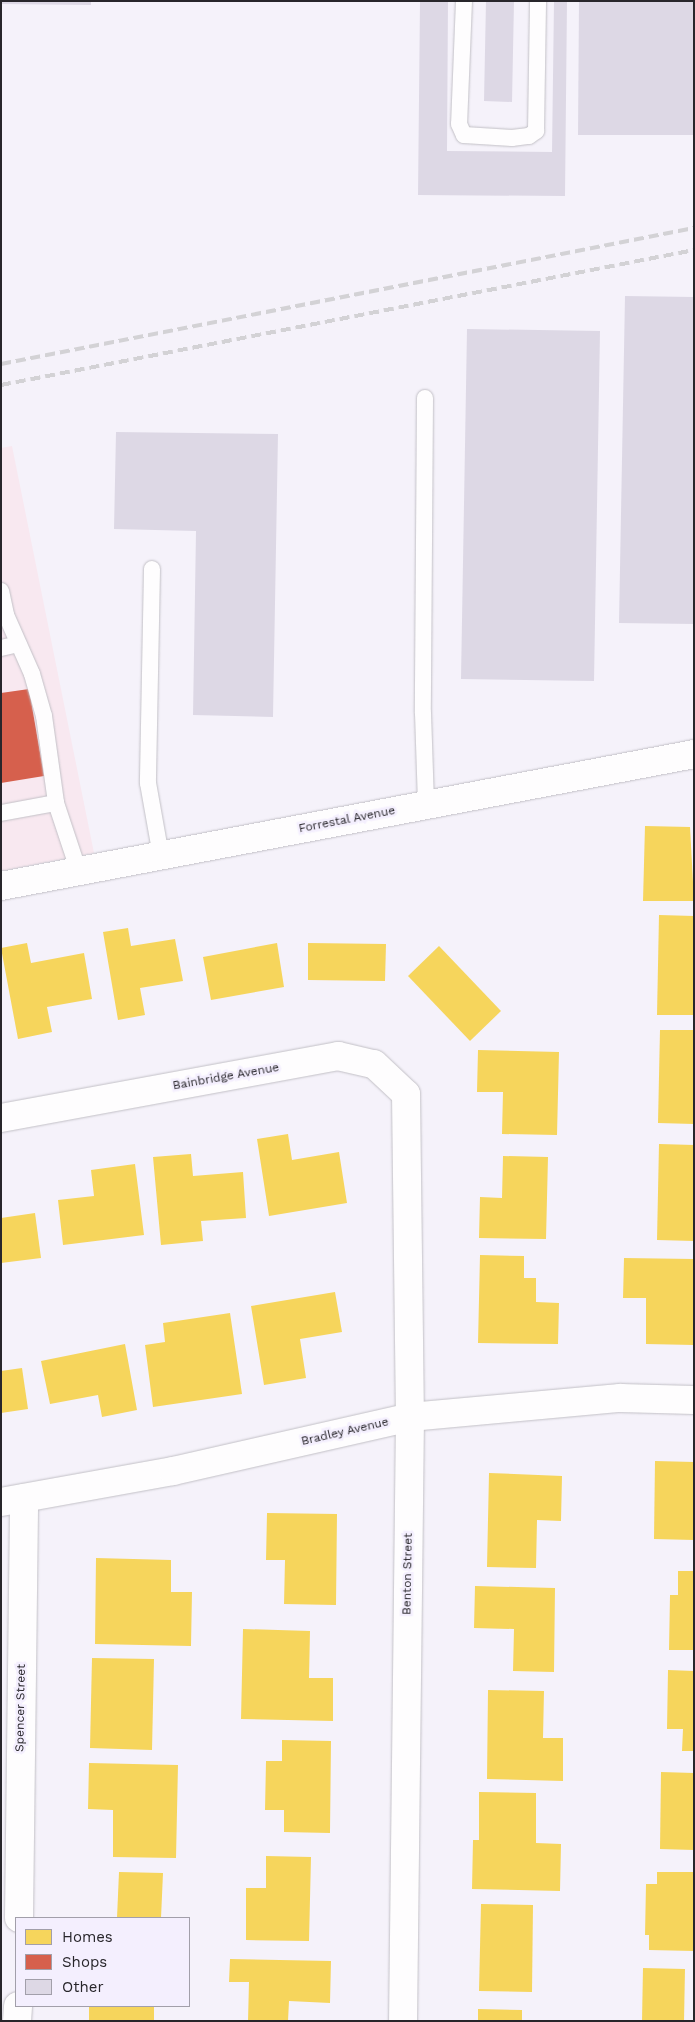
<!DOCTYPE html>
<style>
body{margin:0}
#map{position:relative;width:695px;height:2022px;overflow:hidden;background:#f5f2fa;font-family:"Work Sans",sans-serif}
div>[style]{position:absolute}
.commercial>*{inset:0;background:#f8e8f0}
.homes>*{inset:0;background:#f6d55c}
.shops>*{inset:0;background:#d6604d}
.building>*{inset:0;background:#ddd8e5}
.roads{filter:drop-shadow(0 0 1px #c2c0c6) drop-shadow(0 0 1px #c2c0c6)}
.lane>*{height:16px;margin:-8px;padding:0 8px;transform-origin:8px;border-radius:8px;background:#fefdfe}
.street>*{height:28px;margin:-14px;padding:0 14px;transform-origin:14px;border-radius:14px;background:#fefdfe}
.rail>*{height:4px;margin-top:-2px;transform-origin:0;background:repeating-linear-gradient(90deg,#d3d2d5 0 10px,transparent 0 15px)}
span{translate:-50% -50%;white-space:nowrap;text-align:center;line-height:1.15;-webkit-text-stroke:5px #f4effe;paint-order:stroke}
.street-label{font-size:12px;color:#28262b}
.frame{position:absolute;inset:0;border:2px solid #28262b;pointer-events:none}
.legend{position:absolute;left:15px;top:1917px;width:175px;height:90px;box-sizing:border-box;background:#f4effe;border:1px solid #a29faa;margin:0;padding:6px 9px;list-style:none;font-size:15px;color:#28262b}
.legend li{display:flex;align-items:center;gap:10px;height:25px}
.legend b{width:25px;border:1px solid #a29faa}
</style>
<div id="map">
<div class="commercial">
<div style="clip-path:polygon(12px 446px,94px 853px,1px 871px,1px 448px)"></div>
</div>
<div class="homes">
<div style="clip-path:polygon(645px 826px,690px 827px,694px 901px,643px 901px)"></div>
<div style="clip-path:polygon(659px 915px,694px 916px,694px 1015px,657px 1015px)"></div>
<div style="clip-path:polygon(128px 928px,131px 946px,175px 939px,183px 981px,140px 988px,145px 1015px,118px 1020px,103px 932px)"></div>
<div style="clip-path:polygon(27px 943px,31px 963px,84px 953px,92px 999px,47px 1007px,52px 1032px,18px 1039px,1px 948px)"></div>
<div style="clip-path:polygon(277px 943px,284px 987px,211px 1000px,203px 957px)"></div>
<div style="clip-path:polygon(308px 943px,386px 944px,385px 981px,308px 980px)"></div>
<div style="clip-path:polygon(439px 946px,501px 1011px,470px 1041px,408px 976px)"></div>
<div style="clip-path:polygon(660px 1030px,694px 1030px,694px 1124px,658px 1123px)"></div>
<div style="clip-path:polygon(478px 1050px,559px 1052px,557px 1135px,502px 1134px,503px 1092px,477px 1092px)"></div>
<div style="clip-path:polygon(288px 1134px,292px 1160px,339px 1152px,347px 1203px,269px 1216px,257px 1139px)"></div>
<div style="clip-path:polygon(659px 1144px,694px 1145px,694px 1241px,657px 1240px)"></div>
<div style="clip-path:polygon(191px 1154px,193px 1176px,243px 1172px,246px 1218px,201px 1221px,203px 1241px,161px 1245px,153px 1157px)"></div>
<div style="clip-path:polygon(503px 1156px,548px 1157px,546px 1239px,479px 1238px,480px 1197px,502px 1198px)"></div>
<div style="clip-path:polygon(135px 1164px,144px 1235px,63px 1245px,58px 1200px,94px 1196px,91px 1170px)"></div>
<div style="clip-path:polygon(35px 1213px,41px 1258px,1px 1263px,1px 1218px)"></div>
<div style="clip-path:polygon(480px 1255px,524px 1256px,524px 1278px,536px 1278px,536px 1302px,559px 1303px,558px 1344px,478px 1343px)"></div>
<div style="clip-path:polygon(624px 1258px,694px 1259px,694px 1345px,646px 1344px,646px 1298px,623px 1298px)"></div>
<div style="clip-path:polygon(335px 1292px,342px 1332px,300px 1339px,306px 1378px,264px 1385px,251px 1306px)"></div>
<div style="clip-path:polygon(230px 1313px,242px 1394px,153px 1407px,145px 1345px,165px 1342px,163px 1323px)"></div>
<div style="clip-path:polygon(125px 1344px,137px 1410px,102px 1417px,98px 1395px,50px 1404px,41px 1361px)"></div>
<div style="clip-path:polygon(22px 1368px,28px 1409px,1px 1413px,1px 1371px)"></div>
<div style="clip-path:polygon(655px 1461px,694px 1462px,694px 1540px,654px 1539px)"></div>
<div style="clip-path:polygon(489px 1473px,562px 1476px,561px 1521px,537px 1520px,536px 1568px,487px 1567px)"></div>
<div style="clip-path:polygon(267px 1513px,337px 1514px,336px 1605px,284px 1604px,285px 1560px,266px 1560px)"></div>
<div style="clip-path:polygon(96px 1558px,171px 1560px,171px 1592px,192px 1592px,191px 1646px,95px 1644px)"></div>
<div style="clip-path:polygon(678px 1571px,694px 1571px,694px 1650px,669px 1650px,670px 1595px,678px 1595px)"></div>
<div style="clip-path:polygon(475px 1586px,555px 1588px,554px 1672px,513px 1671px,514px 1629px,474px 1628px)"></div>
<div style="clip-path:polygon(243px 1629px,310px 1631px,309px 1678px,333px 1678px,333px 1721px,241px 1719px)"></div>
<div style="clip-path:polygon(92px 1658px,154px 1659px,152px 1750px,90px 1748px)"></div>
<div style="clip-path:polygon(668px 1670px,694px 1671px,694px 1751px,682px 1751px,683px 1729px,667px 1729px)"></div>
<div style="clip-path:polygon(488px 1690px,544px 1691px,543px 1738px,563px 1738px,563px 1781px,487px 1779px)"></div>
<div style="clip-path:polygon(282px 1740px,331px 1741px,330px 1833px,284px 1832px,284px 1810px,265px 1810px,266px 1761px,282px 1761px)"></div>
<div style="clip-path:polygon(89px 1763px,178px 1765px,176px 1858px,113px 1857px,113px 1810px,88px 1809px)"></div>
<div style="clip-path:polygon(661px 1772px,694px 1773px,694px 1850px,660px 1849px)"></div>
<div style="clip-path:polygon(479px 1792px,536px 1793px,536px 1843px,561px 1844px,560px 1891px,472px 1889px,473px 1840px,479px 1840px)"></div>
<div style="clip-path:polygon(266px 1856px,311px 1857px,309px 1941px,246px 1940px,246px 1888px,266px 1888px)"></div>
<div style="clip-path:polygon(119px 1872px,163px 1873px,161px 1918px,117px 1918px)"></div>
<div style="clip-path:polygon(657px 1872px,694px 1872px,694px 1951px,649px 1950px,649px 1935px,645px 1935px,646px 1884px,657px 1884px)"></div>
<div style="clip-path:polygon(481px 1904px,533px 1905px,532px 1992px,479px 1991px)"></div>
<div style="clip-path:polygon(230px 1959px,331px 1961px,330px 2003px,289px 2001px,288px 2021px,248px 2021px,249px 1982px,229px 1982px)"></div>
<div style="clip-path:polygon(643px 1968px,685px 1969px,684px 2021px,642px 2021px)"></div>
<div style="clip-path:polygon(89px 2006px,154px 2006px,154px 2021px,89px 2021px)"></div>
<div style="clip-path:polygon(478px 2009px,522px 2010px,522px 2021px,478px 2021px)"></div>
</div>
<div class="shops">
<div style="clip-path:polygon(29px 689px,44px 776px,1px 783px,1px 693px)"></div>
</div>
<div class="building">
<div style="clip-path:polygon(1px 1px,91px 1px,91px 5px,1px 4px)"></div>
<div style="clip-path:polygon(420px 1px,448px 1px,447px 151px,552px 152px,554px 1px,567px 1px,565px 196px,418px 195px)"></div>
<div style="clip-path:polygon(486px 1px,514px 1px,512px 102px,484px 101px)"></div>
<div style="clip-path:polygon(579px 1px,694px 1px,694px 135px,578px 135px)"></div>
<div style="clip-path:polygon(625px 296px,694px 297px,694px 624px,619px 623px)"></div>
<div style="clip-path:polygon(467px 329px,600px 331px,594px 681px,461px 679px)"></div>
<div style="clip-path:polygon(116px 432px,278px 434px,273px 717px,193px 715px,196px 531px,114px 529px)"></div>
</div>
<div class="roads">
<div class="lane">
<div style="left:464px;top:1px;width:123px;rotate:92.3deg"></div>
<div style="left:459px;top:124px;width:12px;rotate:66deg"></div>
<div style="left:464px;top:135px;width:48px;rotate:3.6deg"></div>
<div style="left:512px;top:138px;width:17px;rotate:-7deg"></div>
<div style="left:529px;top:136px;width:9px;rotate:-36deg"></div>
<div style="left:536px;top:131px;width:130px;rotate:-89.1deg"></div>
<div style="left:425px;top:398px;width:315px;rotate:90.4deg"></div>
<div style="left:423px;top:713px;width:92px;rotate:88.1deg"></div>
<div style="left:152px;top:569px;width:214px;rotate:91.1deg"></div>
<div style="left:148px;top:783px;width:74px;rotate:79.9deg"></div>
<div style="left:1px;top:591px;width:25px;rotate:78deg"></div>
<div style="left:6px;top:615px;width:64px;rotate:66.2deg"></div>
<div style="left:32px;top:674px;width:44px;rotate:74.1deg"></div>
<div style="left:44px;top:716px;width:88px;rotate:82.1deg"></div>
<div style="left:56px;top:803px;width:73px;rotate:71.6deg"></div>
<div style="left:1px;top:648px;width:18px;rotate:-13deg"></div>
<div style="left:1px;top:813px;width:56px;rotate:-10.3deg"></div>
</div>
<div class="street">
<div style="left:1px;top:886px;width:705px;rotate:-10.78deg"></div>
<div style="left:1px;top:1118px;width:343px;rotate:-10.4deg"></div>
<div style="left:338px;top:1056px;width:37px;rotate:13deg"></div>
<div style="left:374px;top:1064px;width:44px;rotate:43.2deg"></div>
<div style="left:406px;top:1094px;width:323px;rotate:89.3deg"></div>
<div style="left:410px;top:1417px;width:604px;rotate:90.66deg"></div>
<div style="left:1px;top:1502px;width:175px;rotate:-10.2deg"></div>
<div style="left:173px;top:1471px;width:243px;rotate:-12.8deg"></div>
<div style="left:410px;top:1417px;width:211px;rotate:-5.2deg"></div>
<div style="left:620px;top:1398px;width:74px;rotate:1.5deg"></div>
<div style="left:19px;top:1918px;width:420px;rotate:-89.3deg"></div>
<div style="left:17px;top:2021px;width:15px;rotate:-86deg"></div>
</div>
</div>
<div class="rail">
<div style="left:1px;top:364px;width:706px;rotate:-11.1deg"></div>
<div style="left:1px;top:385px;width:706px;rotate:-11.02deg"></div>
</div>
<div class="street-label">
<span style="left:347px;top:820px;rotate:-11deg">Forrestal Avenue</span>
<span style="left:226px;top:1077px;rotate:-10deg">Bainbridge Avenue</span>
<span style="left:345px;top:1432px;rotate:-13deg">Bradley Avenue</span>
<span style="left:408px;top:1574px;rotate:-89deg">Benton Street</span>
<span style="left:21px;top:1708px;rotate:-89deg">Spencer Street</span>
</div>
<div class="frame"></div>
<ul class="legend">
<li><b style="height:14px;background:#f6d55c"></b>Homes</li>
<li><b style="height:14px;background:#d6604d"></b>Shops</li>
<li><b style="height:14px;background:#ddd8e5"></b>Other</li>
</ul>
</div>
